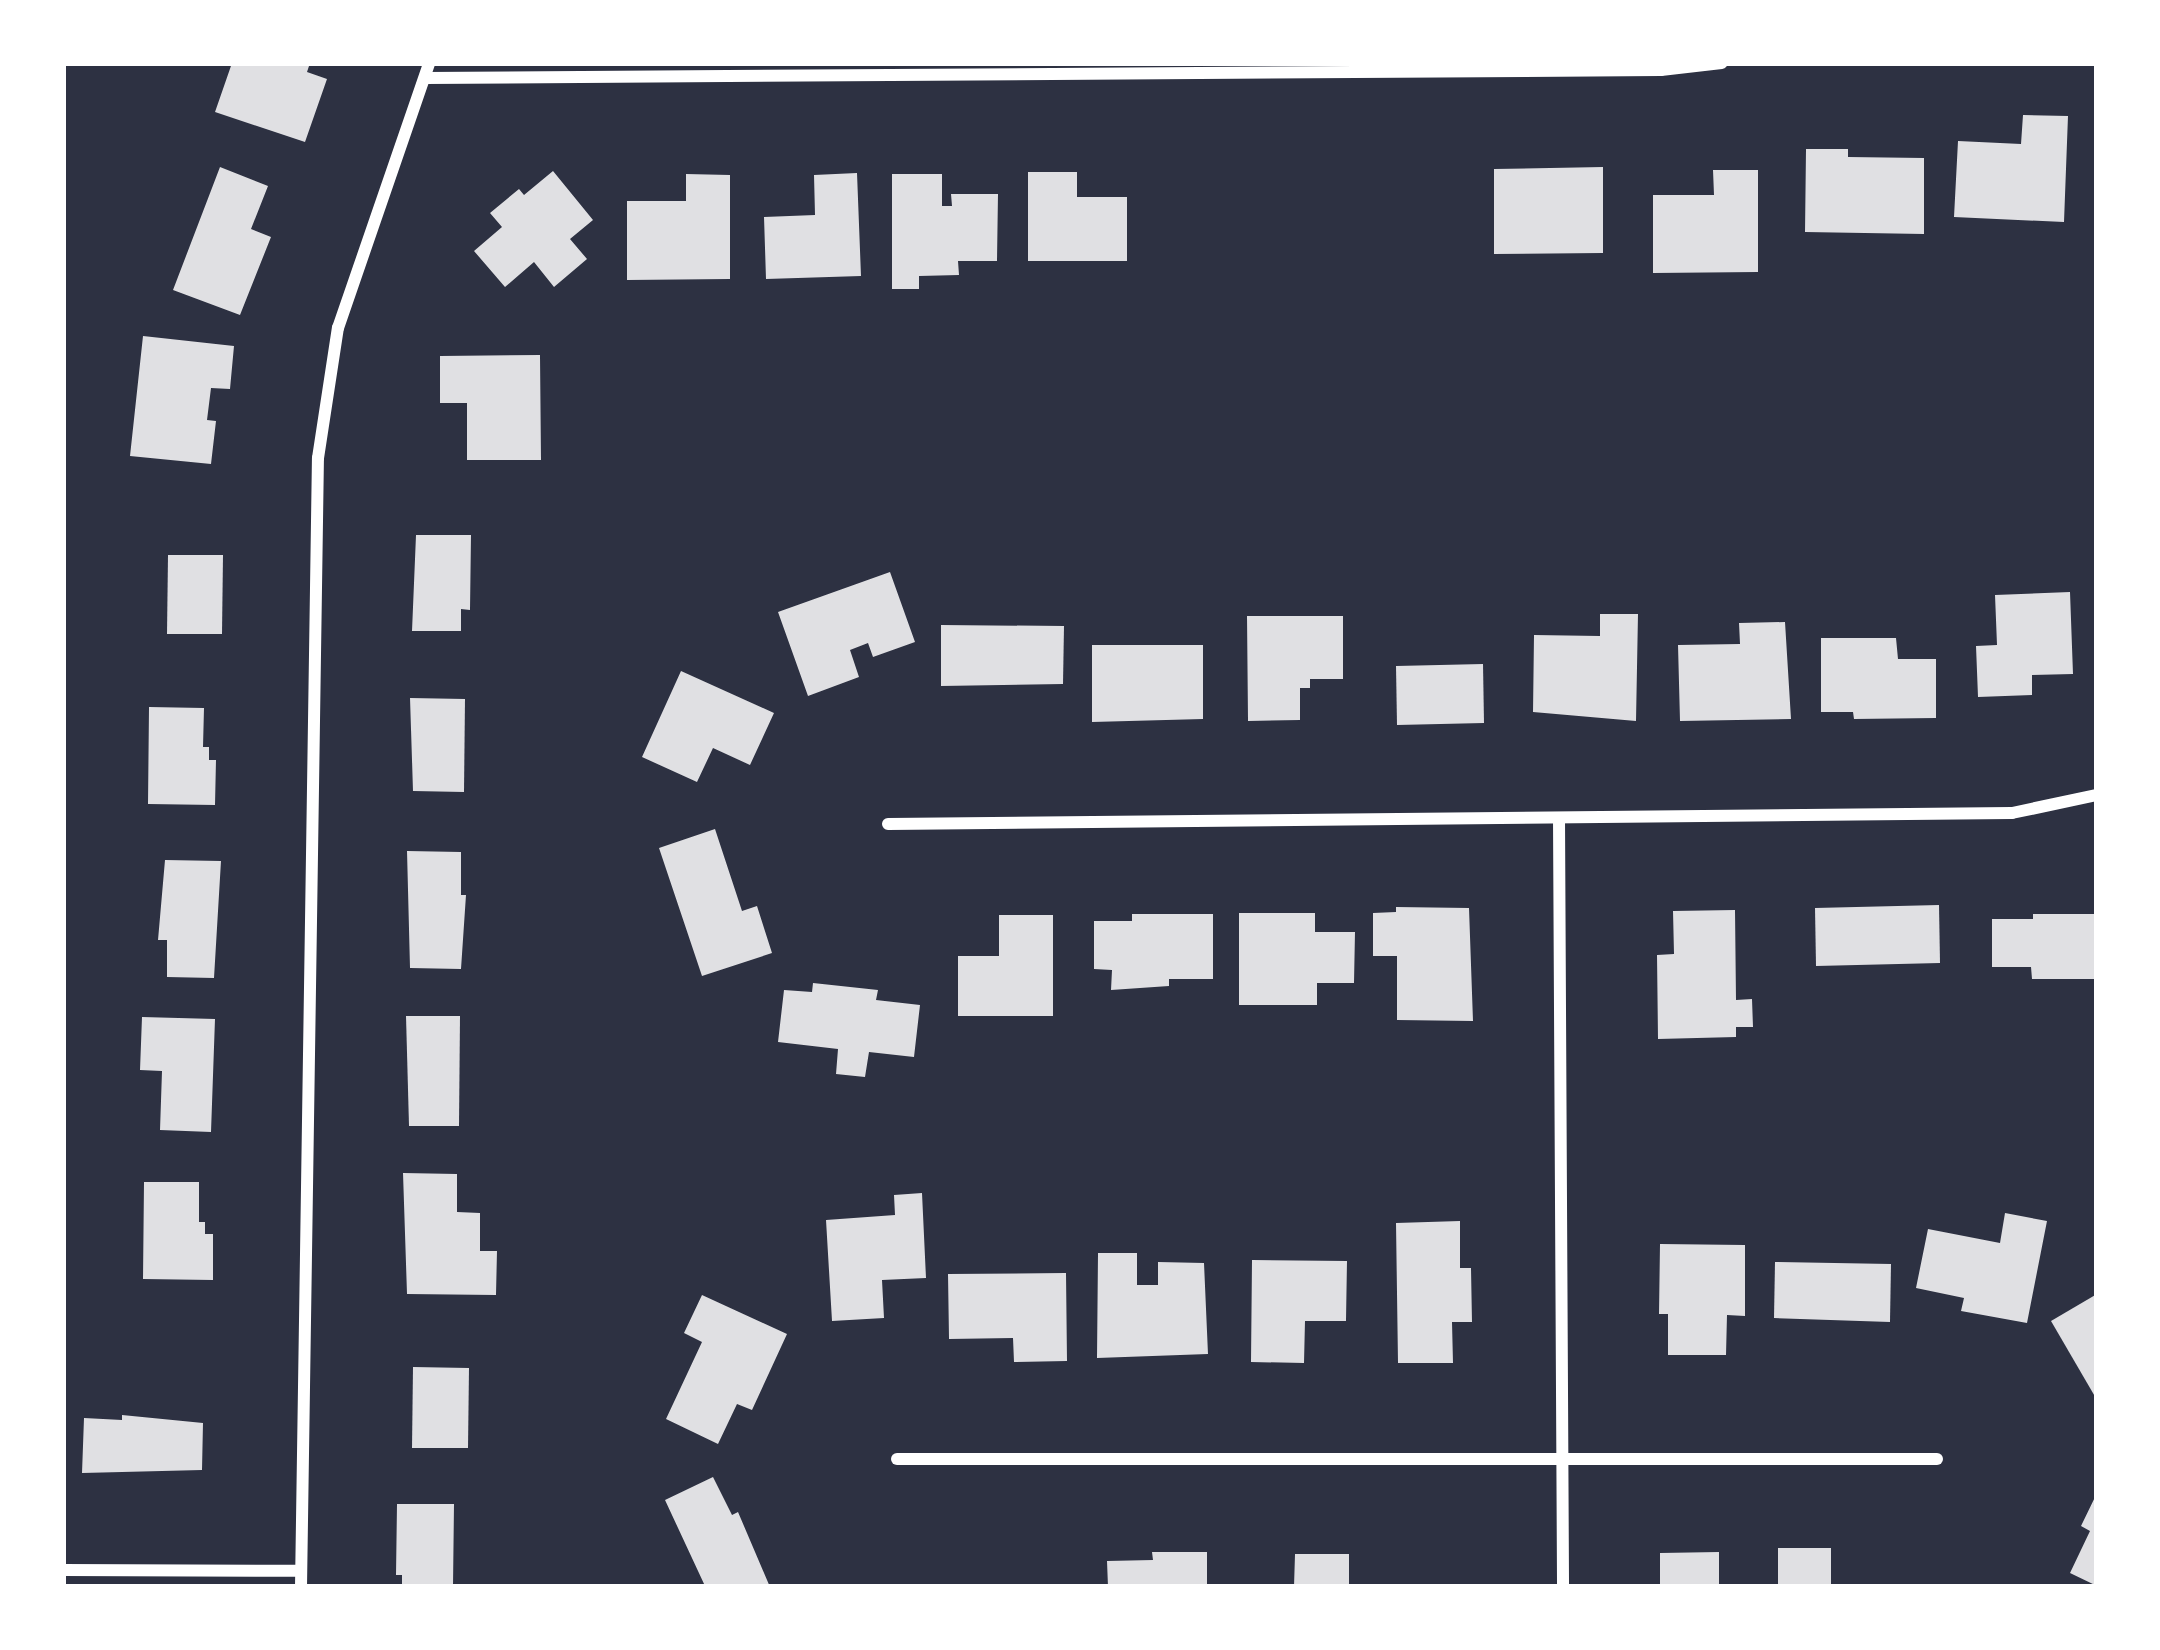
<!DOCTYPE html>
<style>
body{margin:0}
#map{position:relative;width:2160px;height:1650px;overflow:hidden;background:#2d3142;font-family:Commissioner,sans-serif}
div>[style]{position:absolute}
.building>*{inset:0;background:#e0e0e3}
.minor>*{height:12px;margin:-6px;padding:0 6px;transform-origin:6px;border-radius:6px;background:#fff}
span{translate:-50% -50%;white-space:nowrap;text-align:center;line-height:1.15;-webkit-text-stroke:10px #fff;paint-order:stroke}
.frame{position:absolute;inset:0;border:66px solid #fff;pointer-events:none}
</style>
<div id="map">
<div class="building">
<div style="clip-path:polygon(232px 63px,310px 63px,307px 72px,327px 79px,305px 142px,215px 112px)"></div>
<div style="clip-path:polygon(2023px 115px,2068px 116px,2064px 222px,1954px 217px,1958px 141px,2021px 144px)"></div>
<div style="clip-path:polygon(1806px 149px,1848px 149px,1848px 157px,1924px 158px,1924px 234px,1805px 232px)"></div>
<div style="clip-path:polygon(220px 167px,268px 186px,251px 229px,271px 237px,240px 315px,173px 290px)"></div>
<div style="clip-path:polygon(1603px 167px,1603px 253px,1494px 254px,1494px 169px)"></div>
<div style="clip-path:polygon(1713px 170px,1758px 170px,1758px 272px,1653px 273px,1653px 195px,1714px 195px)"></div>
<div style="clip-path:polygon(553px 171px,593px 220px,570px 239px,587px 259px,554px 287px,534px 262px,505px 287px,474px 251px,502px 227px,490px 213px,519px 189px,524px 195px)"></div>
<div style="clip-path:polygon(1028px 172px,1077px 172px,1077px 197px,1127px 197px,1127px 261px,1028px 261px)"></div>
<div style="clip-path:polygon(857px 173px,861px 276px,766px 279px,764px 217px,815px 215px,814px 175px)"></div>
<div style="clip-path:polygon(686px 174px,730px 175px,730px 279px,627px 280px,627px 201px,686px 201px)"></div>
<div style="clip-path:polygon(892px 174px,942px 174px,942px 206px,952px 206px,951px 194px,998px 194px,997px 261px,958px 261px,959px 275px,919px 276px,919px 289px,892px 289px)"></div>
<div style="clip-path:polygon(143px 336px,234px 346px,230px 389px,211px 388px,207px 420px,216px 421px,211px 464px,130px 456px)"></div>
<div style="clip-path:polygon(540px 355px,541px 460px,467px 460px,467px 403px,440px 403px,440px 356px)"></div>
<div style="clip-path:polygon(416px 535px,471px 535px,470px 610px,461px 609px,461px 631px,412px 631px)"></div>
<div style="clip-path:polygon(168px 555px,223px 555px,222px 634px,167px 634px)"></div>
<div style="clip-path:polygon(890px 572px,915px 642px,873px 657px,868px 643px,850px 650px,859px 677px,808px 696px,778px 612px)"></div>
<div style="clip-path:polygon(2070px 592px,2073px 674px,2032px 675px,2032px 695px,1978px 697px,1976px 646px,1997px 645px,1995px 595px)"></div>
<div style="clip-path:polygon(1600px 614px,1638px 614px,1636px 721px,1533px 712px,1534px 635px,1600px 636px)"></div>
<div style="clip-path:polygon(1247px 616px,1343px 616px,1343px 679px,1310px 679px,1310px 688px,1300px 688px,1300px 720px,1248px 721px)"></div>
<div style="clip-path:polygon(1785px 622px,1791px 719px,1680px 721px,1678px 645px,1740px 644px,1739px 623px)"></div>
<div style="clip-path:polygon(941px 625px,1064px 626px,1063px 684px,941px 686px)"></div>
<div style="clip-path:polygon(1821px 638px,1896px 638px,1898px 659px,1936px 659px,1936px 718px,1854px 719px,1853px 712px,1821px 712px)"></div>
<div style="clip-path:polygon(1092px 645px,1203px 645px,1203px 719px,1092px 722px)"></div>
<div style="clip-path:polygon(1483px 664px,1484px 723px,1397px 725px,1396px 666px)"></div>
<div style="clip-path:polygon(681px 671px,774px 713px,750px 765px,713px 748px,697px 782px,642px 757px)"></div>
<div style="clip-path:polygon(410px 698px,465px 699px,464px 792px,413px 791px)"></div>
<div style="clip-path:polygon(149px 707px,204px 708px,203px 747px,209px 747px,209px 760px,216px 760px,215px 805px,148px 804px)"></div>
<div style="clip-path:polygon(715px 829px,742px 911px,757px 906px,772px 953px,702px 976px,659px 848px)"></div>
<div style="clip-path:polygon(407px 851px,461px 852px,461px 895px,466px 895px,461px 969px,410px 968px)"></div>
<div style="clip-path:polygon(165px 860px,221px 861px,214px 978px,167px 977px,167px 940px,158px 940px)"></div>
<div style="clip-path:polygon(1939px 905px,1940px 963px,1816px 966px,1815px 908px)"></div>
<div style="clip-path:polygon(1396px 907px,1469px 908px,1473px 1021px,1397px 1020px,1397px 956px,1373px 956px,1373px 913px,1396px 912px)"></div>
<div style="clip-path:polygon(1735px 910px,1736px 1000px,1752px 999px,1753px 1027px,1736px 1027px,1736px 1037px,1658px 1039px,1657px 955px,1674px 954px,1673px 911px)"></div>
<div style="clip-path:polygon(1239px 913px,1315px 913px,1315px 932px,1355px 932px,1354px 983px,1317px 983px,1317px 1005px,1239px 1005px)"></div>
<div style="clip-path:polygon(1132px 914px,1213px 914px,1213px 979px,1169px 979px,1169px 986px,1111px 990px,1112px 970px,1094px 969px,1094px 921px,1132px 921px)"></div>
<div style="clip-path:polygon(2033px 914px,2097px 914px,2097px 979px,2032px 979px,2031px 967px,1992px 967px,1992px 919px,2033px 919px)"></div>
<div style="clip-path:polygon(999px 915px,1053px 915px,1053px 1016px,958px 1016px,958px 956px,999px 956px)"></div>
<div style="clip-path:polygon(813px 983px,878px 990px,876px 1000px,920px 1005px,914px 1057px,869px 1052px,865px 1077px,836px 1074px,838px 1049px,778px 1042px,784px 990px,812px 992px)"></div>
<div style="clip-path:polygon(406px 1016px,460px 1016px,459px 1126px,409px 1126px)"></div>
<div style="clip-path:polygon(142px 1017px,215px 1019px,211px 1132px,160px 1130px,162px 1071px,140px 1070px)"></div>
<div style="clip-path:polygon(403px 1173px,457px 1174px,457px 1212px,480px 1213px,480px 1251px,497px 1251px,496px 1295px,407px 1294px)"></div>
<div style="clip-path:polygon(144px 1182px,199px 1182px,199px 1222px,205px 1222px,205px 1234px,213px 1234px,213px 1280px,143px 1279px)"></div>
<div style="clip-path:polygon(922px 1193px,926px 1278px,882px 1280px,884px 1318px,832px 1321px,826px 1220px,895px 1215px,894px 1195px)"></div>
<div style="clip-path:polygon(2005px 1213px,2047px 1221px,2027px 1323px,1961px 1311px,1964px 1298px,1916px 1288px,1928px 1229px,2000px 1243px)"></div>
<div style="clip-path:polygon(1460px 1221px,1460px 1268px,1471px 1268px,1472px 1322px,1452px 1322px,1453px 1363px,1398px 1363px,1396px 1223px)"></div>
<div style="clip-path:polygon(1660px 1244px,1745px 1245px,1745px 1316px,1727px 1315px,1726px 1355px,1668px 1355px,1668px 1314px,1659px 1314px)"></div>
<div style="clip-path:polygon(1098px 1253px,1137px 1253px,1137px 1285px,1158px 1285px,1158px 1262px,1204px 1263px,1208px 1354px,1097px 1358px)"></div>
<div style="clip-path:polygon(1252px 1260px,1347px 1261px,1346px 1321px,1305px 1321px,1304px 1363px,1251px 1362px)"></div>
<div style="clip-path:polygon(1775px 1262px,1891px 1264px,1890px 1322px,1774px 1318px)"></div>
<div style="clip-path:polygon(1066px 1273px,1067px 1361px,1014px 1362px,1013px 1338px,949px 1339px,948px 1274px)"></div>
<div style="clip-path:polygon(2097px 1294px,2097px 1400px,2051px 1321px)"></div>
<div style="clip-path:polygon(702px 1295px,787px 1334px,752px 1410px,737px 1404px,718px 1444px,666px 1419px,702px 1342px,684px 1333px)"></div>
<div style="clip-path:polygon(413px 1367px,469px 1368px,468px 1448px,412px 1448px)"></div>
<div style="clip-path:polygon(122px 1415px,203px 1423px,202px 1470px,82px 1473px,84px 1418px,122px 1420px)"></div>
<div style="clip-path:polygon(713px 1477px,732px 1515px,738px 1512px,770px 1587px,705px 1586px,665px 1500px)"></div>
<div style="clip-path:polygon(2097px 1493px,2097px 1586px,2070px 1573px,2090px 1531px,2081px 1526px)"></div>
<div style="clip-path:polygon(397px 1504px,454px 1504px,453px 1587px,402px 1587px,402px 1575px,396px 1575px)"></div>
<div style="clip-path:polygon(1778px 1548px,1831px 1548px,1831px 1587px,1778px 1587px)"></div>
<div style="clip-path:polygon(1152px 1552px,1207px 1552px,1207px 1587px,1108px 1587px,1107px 1561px,1153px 1560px)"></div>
<div style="clip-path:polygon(1719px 1552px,1719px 1587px,1660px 1587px,1660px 1553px)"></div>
<div style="clip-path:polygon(1295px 1554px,1349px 1554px,1349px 1587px,1294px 1587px)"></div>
</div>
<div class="minor">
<div style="left:425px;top:78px;width:1236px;rotate:-0.37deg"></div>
<div style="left:1661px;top:70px;width:61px;rotate:-6.5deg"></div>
<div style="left:1559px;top:818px;width:769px;rotate:89.7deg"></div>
<div style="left:888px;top:824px;width:1124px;rotate:-0.56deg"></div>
<div style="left:2012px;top:813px;width:87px;rotate:-12deg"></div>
<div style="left:897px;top:1459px;width:1040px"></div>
<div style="left:63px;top:1570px;width:238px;rotate:0.2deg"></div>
<div style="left:301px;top:1587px;width:1129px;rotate:-89.14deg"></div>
<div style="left:318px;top:458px;width:132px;rotate:-81.3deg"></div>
<div style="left:338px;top:328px;width:280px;rotate:-71deg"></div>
</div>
<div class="frame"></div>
</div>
